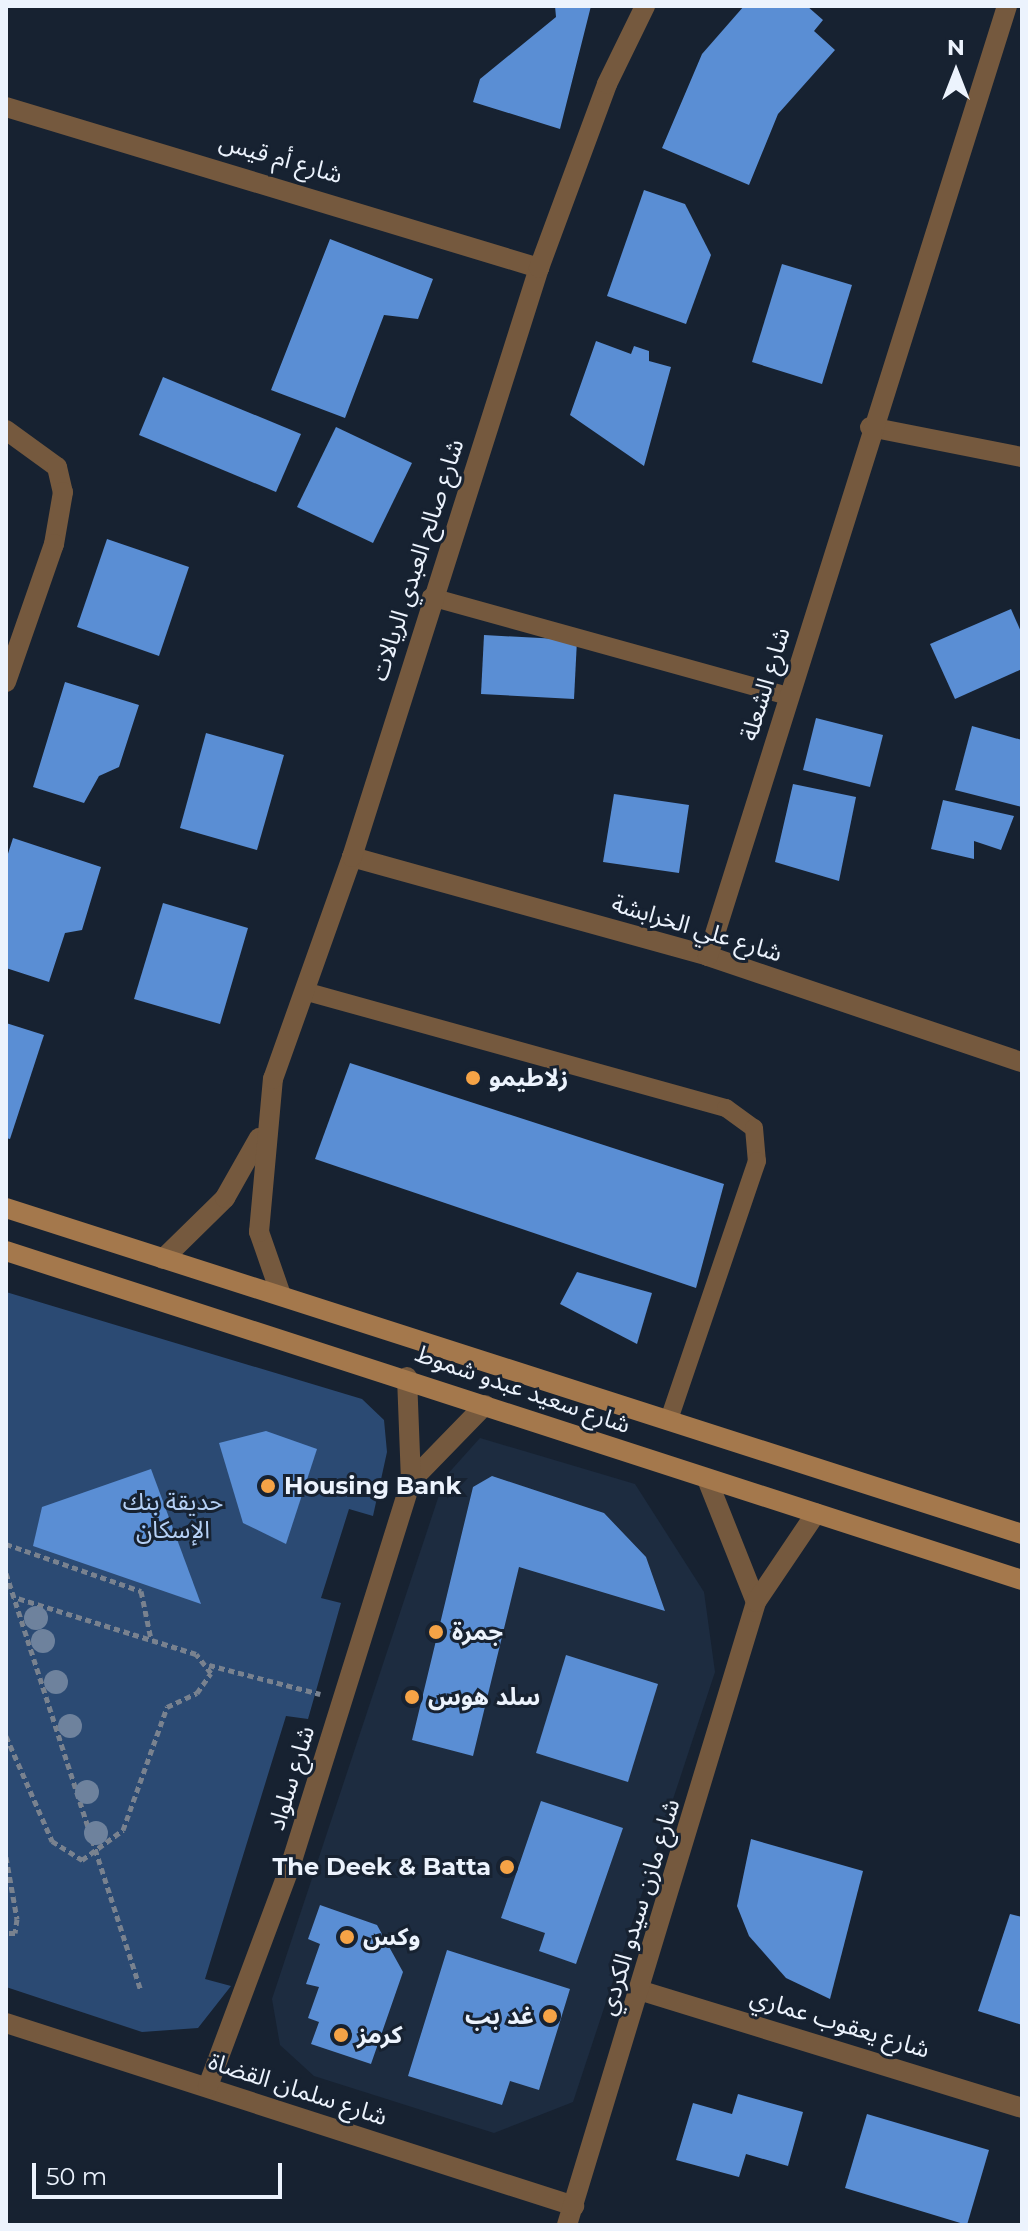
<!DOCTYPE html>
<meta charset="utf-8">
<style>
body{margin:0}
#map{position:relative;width:1028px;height:2231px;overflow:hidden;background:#172231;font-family:Montserrat,"Noto Sans Arabic",sans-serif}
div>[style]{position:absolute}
.built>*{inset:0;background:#1d2c40}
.green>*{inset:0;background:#2b4a73}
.building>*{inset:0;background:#5a8ed4}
.path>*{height:5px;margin-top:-2.5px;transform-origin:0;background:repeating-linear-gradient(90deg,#79828f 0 6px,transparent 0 10px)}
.lane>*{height:18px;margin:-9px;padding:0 9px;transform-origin:9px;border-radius:9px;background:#75593e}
.street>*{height:20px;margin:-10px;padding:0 10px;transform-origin:10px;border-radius:10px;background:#75593e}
.secondary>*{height:20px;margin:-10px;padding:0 10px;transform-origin:10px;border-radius:10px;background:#a4784c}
.trees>*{width:24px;height:24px;margin:-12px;border-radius:50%;background:#6e829d}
.dots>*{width:22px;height:22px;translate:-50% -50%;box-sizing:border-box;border:4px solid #172231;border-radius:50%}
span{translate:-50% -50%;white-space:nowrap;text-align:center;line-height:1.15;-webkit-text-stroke:6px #172231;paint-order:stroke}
.street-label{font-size:24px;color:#ecf3fd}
.poi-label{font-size:24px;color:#ecf3fd;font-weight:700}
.left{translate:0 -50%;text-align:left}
.right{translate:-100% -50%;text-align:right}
.park-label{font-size:24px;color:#b5d0f5}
.frame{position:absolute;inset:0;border:8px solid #ecf3fd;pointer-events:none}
.north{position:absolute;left:916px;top:32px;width:80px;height:80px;-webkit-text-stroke:6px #172231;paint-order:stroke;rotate:0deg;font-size:22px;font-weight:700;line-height:32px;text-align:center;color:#ecf3fd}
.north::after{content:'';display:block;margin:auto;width:28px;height:36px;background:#ecf3fd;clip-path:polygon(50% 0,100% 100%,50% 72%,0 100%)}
.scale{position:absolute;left:32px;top:2163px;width:250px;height:36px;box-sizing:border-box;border:4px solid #ecf3fd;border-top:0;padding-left:10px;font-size:24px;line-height:28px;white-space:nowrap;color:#ecf3fd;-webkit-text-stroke:6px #172231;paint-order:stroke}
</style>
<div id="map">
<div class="built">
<div style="clip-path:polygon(480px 1438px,635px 1484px,704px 1592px,715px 1672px,573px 2102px,494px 2133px,314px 2076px,280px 2045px,272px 1999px,445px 1477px)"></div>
</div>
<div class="green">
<div style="clip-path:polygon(6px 1292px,362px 1399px,384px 1420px,387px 1452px,373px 1516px,349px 1509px,321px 1598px,341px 1603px,308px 1719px,286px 1716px,205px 1979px,231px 1986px,198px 2028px,142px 2032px,6px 1987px)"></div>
</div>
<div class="building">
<div style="clip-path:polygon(555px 6px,591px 6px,560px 129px,473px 102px,480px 79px,556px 17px)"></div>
<div style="clip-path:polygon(744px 6px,807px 6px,823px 20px,814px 31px,835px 50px,778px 114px,749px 185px,662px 148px,702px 54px)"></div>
<div style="clip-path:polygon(644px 190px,685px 204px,711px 255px,686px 324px,607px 296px)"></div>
<div style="clip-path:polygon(330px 239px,433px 279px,418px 319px,384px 315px,345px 418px,271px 390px)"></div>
<div style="clip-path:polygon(782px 264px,852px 285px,822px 384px,752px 362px)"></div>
<div style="clip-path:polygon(596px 341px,631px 354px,634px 346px,649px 351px,649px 361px,671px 367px,644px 466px,570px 415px)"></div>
<div style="clip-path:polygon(163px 377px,301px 434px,276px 492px,139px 435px)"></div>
<div style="clip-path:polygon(336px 427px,412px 463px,373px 543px,297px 507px)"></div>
<div style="clip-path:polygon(107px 539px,189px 567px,159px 656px,77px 627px)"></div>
<div style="clip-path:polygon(1011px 609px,1022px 634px,1022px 669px,955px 699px,930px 644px)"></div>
<div style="clip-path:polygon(484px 635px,577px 640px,574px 699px,481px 694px)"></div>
<div style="clip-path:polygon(65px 682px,139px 705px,119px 767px,99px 776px,84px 803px,33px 787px)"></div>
<div style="clip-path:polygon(816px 718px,883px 735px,870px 787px,803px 770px)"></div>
<div style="clip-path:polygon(972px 726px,1022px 740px,1022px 807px,955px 790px)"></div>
<div style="clip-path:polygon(206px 733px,284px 755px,257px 850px,180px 828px)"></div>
<div style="clip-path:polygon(793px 784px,856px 797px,839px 881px,775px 862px)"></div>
<div style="clip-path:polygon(614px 794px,689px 805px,679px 873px,603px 862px)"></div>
<div style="clip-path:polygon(943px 800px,1014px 816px,1001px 850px,974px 841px,974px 859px,931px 849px)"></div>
<div style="clip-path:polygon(13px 838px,101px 867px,82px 930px,65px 933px,49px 982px,6px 968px,6px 860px)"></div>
<div style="clip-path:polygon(163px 903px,248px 928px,220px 1024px,134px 999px)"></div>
<div style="clip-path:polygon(6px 1023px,44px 1035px,10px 1139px,6px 1138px)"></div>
<div style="clip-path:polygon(350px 1063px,724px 1184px,696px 1288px,315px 1159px)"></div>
<div style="clip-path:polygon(577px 1272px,652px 1293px,637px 1344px,560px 1304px)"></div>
<div style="clip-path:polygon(266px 1431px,317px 1449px,286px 1544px,243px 1523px,219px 1443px)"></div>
<div style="clip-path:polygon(151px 1469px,201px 1604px,33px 1546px,42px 1507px)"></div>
<div style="clip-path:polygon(492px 1476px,604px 1513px,646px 1557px,665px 1611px,519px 1567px,473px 1756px,412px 1740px,473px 1487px)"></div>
<div style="clip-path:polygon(566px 1655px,658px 1684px,628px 1782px,536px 1753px)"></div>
<div style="clip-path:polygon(541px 1801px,623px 1828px,576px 1964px,539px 1951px,545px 1933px,501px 1918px)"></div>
<div style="clip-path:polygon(751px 1839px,863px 1871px,830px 1999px,786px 1978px,749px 1936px,737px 1906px)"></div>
<div style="clip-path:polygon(320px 1905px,377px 1925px,403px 1972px,371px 2064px,311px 2044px,319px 2022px,308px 2018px,319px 1987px,306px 1984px,320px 1944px,308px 1939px)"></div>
<div style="clip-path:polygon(1010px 1914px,1022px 1917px,1022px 2025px,978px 2011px)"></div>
<div style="clip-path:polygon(447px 1950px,570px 1989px,539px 2090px,510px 2081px,502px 2105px,408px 2076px)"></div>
<div style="clip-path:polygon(738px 2094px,803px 2112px,788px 2166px,746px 2154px,739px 2177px,676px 2160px,693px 2103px,732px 2114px)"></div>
<div style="clip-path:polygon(867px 2114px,989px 2150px,967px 2225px,845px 2188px)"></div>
</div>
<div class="path">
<div style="left:6px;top:1544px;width:143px;rotate:19.2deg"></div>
<div style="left:141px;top:1591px;width:49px;rotate:78.2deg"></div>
<div style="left:6px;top:1573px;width:439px;rotate:72.1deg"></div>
<div style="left:209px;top:1665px;width:115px;rotate:14.6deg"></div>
<div style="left:6px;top:1736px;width:115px;rotate:66.3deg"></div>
<div style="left:52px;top:1841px;width:36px;rotate:32deg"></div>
<div style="left:82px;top:1860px;width:51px;rotate:-36.2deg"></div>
<div style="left:123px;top:1830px;width:131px;rotate:-70.3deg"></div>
<div style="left:167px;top:1707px;width:33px;rotate:-25deg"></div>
<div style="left:197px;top:1693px;width:24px;rotate:-55deg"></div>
<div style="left:211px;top:1673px;width:24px;rotate:-128deg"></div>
<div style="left:196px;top:1654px;width:191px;rotate:-162.6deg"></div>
<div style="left:6px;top:1857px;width:63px;rotate:79.9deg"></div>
<div style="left:17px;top:1919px;width:14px;rotate:98deg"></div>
<div style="left:15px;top:1933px;width:9px;rotate:180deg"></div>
</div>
<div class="lane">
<div style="left:431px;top:597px;width:370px;rotate:15.5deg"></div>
<div style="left:304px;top:991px;width:438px;rotate:15.5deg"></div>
<div style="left:726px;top:1108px;width:34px;rotate:36deg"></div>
<div style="left:754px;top:1128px;width:33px;rotate:85deg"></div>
<div style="left:757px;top:1161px;width:273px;rotate:108.8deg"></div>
</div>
<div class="street">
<div style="left:6px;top:107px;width:557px;rotate:16.81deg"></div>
<div style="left:870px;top:427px;width:155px;rotate:11.2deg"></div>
<div style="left:6px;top:430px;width:63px;rotate:36deg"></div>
<div style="left:57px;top:467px;width:26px;rotate:77deg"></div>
<div style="left:63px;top:492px;width:53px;rotate:99.8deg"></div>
<div style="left:54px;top:544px;width:146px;rotate:109.2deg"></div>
<div style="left:352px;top:857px;width:370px;rotate:15.5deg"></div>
<div style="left:708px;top:956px;width:331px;rotate:18.7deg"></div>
<div style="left:708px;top:956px;width:996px;rotate:-72.53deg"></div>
<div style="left:163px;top:1259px;width:87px;rotate:-44.5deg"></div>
<div style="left:225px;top:1198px;width:69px;rotate:-60.5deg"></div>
<div style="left:281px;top:1295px;width:67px;rotate:-109.2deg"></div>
<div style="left:259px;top:1232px;width:154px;rotate:-84.8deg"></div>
<div style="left:273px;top:1079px;width:236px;rotate:-70.4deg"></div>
<div style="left:352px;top:857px;width:618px;rotate:-72.39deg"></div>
<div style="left:539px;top:268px;width:196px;rotate:-69.7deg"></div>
<div style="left:607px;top:84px;width:87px;rotate:-64deg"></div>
<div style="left:707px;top:1479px;width:132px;rotate:68.3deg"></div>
<div style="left:411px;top:1481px;width:106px;rotate:-45.8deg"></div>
<div style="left:642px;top:1991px;width:398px;rotate:17.1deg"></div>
<div style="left:6px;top:2023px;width:597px;rotate:17.86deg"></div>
<div style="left:208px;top:2086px;width:237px;rotate:-69.5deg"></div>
<div style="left:291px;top:1864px;width:401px;rotate:-72.6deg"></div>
<div style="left:411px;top:1481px;width:104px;rotate:-92.2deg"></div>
<div style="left:567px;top:2225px;width:651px;rotate:-73.12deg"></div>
<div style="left:756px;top:1602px;width:107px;rotate:-56deg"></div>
</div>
<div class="secondary">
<div style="left:6px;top:1208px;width:1067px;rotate:17.79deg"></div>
<div style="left:6px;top:1251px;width:1068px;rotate:17.94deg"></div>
</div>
<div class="trees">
<div style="left:36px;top:1618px"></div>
<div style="left:43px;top:1641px"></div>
<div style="left:56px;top:1682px"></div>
<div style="left:70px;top:1726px"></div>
<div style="left:87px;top:1792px"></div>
<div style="left:96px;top:1833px"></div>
</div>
<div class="dots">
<div style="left:473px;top:1078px;background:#f5a346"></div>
<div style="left:268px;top:1486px;background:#f5a346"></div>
<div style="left:436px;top:1632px;background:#f5a346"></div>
<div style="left:412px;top:1697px;background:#f5a346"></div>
<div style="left:507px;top:1867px;background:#f5a346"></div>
<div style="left:347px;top:1937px;background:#f5a346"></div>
<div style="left:550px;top:2016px;background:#f5a346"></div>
<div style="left:341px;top:2035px;background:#f5a346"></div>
</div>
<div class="street-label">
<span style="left:281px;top:158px;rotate:16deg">شارع أم قيس</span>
<span style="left:417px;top:560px;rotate:-72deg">شارع صالح العبدي الريالات</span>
<span style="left:765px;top:684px;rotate:-73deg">شارع الشعلة</span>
<span style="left:697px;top:928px;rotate:17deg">شارع علي الخرابشة</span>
<span style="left:523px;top:1389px;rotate:19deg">شارع سعيد عبدو شموط</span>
<span style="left:291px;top:1778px;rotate:-73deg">شارع سلواد</span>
<span style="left:639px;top:1907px;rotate:-73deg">شارع مازن سيدو الكردي</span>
<span style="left:840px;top:2023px;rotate:17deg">شارع يعقوب عماري</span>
<span style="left:298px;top:2089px;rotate:18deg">شارع سلمان القضاة</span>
</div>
<div class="poi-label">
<span class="left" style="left:489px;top:1078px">زلاطيمو</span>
<span class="left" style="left:284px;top:1486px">Housing Bank</span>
<span class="left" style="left:452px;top:1632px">جمرة</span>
<span class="left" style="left:428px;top:1697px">سلد هوس</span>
<span class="right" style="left:491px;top:1867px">The Deek &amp; Batta</span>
<span class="left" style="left:363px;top:1937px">وكس</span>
<span class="right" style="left:534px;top:2016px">غد بب</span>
<span class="left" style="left:357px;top:2035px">كرمز</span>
</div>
<div class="park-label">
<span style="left:173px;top:1516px">حديقة بنك<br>الإسكان</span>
</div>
<div class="frame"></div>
<div class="north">N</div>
<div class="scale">50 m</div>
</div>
